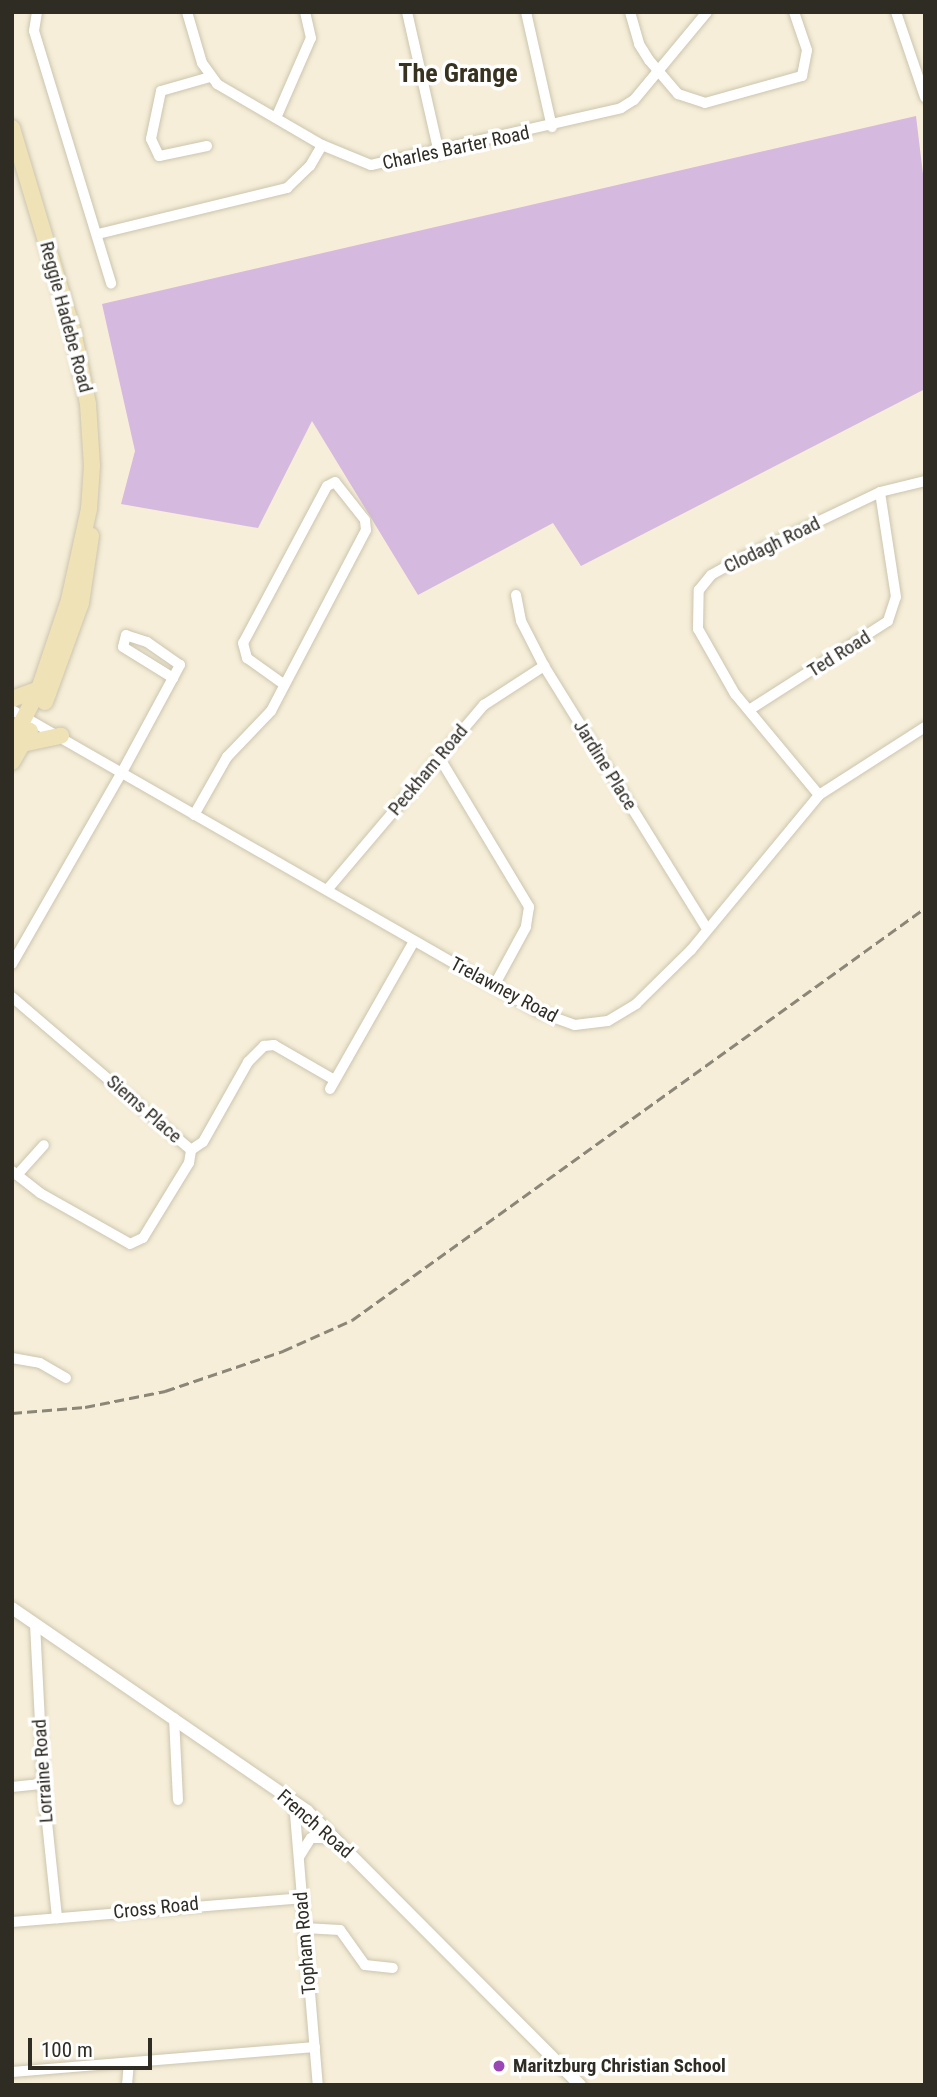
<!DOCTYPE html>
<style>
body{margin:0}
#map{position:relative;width:937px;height:2097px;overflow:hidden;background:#f6eed8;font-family:"Roboto Condensed",sans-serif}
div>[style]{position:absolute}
.green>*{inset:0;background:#d5b9df}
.roads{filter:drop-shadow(0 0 2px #ccc5af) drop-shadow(0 0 2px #ccc5af)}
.minor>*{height:10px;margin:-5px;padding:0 5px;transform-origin:5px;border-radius:5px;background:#fff}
.tertiary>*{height:12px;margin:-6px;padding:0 6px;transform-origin:6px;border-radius:6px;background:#fff}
.primary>*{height:16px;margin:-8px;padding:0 8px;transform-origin:8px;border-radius:8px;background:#efe2b6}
.rail>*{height:2.5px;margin-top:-1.25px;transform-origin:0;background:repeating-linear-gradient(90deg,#8b8677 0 10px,transparent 0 15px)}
.dots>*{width:19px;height:19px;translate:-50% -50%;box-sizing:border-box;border:4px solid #fff;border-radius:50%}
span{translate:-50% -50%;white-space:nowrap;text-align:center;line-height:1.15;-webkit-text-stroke:7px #fff;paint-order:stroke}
.street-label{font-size:19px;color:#2f2c24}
.poi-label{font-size:19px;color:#2f2c24;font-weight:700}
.left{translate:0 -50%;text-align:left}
.district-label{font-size:26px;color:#383220;font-weight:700}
.frame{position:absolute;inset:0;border:14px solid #2f2c24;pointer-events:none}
.scale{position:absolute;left:28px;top:2038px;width:124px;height:32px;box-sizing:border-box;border:4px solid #2f2c24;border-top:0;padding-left:9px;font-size:21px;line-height:24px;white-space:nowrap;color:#2f2c24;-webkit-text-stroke:5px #fff;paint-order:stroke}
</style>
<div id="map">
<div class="green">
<div style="clip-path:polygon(916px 116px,925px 191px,925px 389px,581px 566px,553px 523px,418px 595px,312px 421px,258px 528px,121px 504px,135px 451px,102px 304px)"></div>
</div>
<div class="roads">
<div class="minor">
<div style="left:37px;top:12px;width:19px;rotate:99deg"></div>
<div style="left:34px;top:31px;width:264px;rotate:73deg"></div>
<div style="left:187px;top:12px;width:53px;rotate:73.6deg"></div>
<div style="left:202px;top:63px;width:26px;rotate:54deg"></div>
<div style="left:217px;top:84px;width:121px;rotate:30.2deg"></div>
<div style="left:322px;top:145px;width:53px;rotate:22.2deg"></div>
<div style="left:371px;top:165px;width:256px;rotate:-12.8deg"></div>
<div style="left:621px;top:108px;width:15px;rotate:-32deg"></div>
<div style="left:634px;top:100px;width:114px;rotate:-50.3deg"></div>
<div style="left:407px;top:12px;width:145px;rotate:77.2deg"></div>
<div style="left:526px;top:12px;width:118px;rotate:77.3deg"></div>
<div style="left:630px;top:12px;width:33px;rotate:74deg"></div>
<div style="left:639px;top:44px;width:19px;rotate:58deg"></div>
<div style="left:649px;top:60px;width:45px;rotate:49.5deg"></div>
<div style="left:678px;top:94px;width:28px;rotate:18deg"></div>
<div style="left:705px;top:103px;width:101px;rotate:-15.6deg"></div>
<div style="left:802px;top:76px;width:26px;rotate:-79deg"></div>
<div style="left:807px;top:50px;width:40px;rotate:-108.9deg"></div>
<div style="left:896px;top:12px;width:90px;rotate:71.2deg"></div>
<div style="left:276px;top:118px;width:87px;rotate:-66.4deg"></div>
<div style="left:311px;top:38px;width:27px;rotate:-103deg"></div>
<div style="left:207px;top:146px;width:49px;rotate:168.2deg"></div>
<div style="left:159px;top:156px;width:19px;rotate:-115deg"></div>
<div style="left:151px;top:139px;width:49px;rotate:-78.2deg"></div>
<div style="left:161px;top:91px;width:51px;rotate:-15.9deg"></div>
<div style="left:98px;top:234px;width:195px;rotate:-13.7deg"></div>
<div style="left:287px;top:188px;width:32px;rotate:-44deg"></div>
<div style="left:310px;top:166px;width:24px;rotate:-60deg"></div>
<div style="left:516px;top:595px;width:26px;rotate:79deg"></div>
<div style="left:521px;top:621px;width:51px;rotate:62.9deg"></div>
<div style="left:544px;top:666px;width:309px;rotate:58.2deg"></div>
<div style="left:12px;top:710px;width:607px;rotate:29.82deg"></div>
<div style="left:539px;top:1012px;width:38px;rotate:20deg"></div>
<div style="left:575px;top:1025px;width:33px;rotate:-7deg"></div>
<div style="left:608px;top:1021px;width:33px;rotate:-31deg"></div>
<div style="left:636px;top:1004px;width:77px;rotate:-44.5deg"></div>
<div style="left:691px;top:950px;width:201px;rotate:-50.4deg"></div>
<div style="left:819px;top:795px;width:126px;rotate:-32.7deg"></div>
<div style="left:749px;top:710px;width:165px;rotate:-32.6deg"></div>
<div style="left:888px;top:621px;width:25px;rotate:-72deg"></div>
<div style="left:896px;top:597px;width:106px;rotate:-98.7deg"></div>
<div style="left:439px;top:757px;width:175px;rotate:59deg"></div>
<div style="left:529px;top:907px;width:20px;rotate:99deg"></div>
<div style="left:526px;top:927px;width:67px;rotate:118.5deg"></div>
<div style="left:819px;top:795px;width:131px;rotate:-129.7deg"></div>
<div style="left:735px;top:694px;width:75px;rotate:-119.6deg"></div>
<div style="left:698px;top:629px;width:39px;rotate:-89deg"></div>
<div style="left:699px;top:590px;width:19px;rotate:-51deg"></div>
<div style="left:711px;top:575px;width:38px;rotate:-29deg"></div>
<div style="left:744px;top:557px;width:151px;rotate:-25.5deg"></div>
<div style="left:880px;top:492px;width:46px;rotate:-13.7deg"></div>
<div style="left:194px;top:815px;width:67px;rotate:-60.4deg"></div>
<div style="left:227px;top:757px;width:64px;rotate:-46.3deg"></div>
<div style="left:271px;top:711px;width:204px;rotate:-62.3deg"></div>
<div style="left:366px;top:530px;width:10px;rotate:-96deg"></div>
<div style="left:365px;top:520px;width:48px;rotate:-128.3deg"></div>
<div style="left:335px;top:482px;width:9px;rotate:153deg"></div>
<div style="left:327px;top:486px;width:178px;rotate:118.1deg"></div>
<div style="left:243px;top:643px;width:16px;rotate:75deg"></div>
<div style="left:247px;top:658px;width:43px;rotate:35.5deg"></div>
<div style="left:327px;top:890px;width:243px;rotate:-49.7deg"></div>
<div style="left:484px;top:705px;width:72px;rotate:-33deg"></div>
<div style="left:12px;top:964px;width:219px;rotate:-60.2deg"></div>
<div style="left:121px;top:774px;width:109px;rotate:-61.6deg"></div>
<div style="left:173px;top:678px;width:15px;rotate:-62deg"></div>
<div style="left:180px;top:665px;width:40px;rotate:-145.1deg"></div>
<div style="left:147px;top:642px;width:22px;rotate:-162deg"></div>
<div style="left:126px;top:635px;width:12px;rotate:104deg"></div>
<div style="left:123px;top:647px;width:59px;rotate:31.8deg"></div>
<div style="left:12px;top:997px;width:235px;rotate:40.5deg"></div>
<div style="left:330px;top:1089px;width:170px;rotate:-60.4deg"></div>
<div style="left:191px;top:1150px;width:14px;rotate:-34deg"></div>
<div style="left:203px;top:1142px;width:92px;rotate:-60.6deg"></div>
<div style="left:248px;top:1062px;width:23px;rotate:-45deg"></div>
<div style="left:264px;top:1046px;width:10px;rotate:-6deg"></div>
<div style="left:274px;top:1045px;width:68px;rotate:30deg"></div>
<div style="left:12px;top:1171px;width:36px;rotate:38deg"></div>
<div style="left:40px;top:1193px;width:103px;rotate:29.5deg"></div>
<div style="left:130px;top:1244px;width:14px;rotate:-25deg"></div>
<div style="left:143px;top:1238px;width:88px;rotate:-58.5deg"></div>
<div style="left:189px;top:1163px;width:13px;rotate:-81deg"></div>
<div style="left:17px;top:1175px;width:40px;rotate:-48deg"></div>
<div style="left:12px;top:1358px;width:28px;rotate:10deg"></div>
<div style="left:40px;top:1363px;width:30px;rotate:30deg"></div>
<div style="left:35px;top:1624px;width:160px;rotate:87.1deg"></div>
<div style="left:43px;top:1784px;width:135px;rotate:84deg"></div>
<div style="left:174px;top:1718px;width:82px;rotate:87.2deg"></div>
<div style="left:12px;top:1787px;width:31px;rotate:-6deg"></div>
<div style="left:294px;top:1802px;width:284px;rotate:85.2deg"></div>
<div style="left:299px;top:1857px;width:22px;rotate:-58deg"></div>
<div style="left:311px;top:1838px;width:23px"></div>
<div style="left:12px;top:1922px;width:290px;rotate:-4.7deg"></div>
<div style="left:304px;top:1928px;width:36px;rotate:3deg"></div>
<div style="left:340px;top:1930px;width:43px;rotate:54.5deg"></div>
<div style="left:365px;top:1965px;width:28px;rotate:6deg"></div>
<div style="left:12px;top:2072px;width:304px;rotate:-4.7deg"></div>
<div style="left:127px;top:2085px;width:22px;rotate:-85deg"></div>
</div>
<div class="tertiary">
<div style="left:12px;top:1608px;width:358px;rotate:34.5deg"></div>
<div style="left:307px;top:1811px;width:387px;rotate:45.1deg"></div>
</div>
<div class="primary">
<div style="left:12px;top:128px;width:212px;rotate:73.3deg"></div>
<div style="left:73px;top:331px;width:75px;rotate:78.4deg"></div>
<div style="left:88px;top:404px;width:62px;rotate:86.3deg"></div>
<div style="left:92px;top:466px;width:43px;rotate:94deg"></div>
<div style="left:89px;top:509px;width:93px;rotate:102.4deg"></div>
<div style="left:69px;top:600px;width:94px;rotate:108.6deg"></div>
<div style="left:39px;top:689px;width:59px;rotate:117.4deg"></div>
<div style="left:12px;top:699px;width:29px;rotate:-20deg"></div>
<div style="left:45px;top:702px;width:105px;rotate:-70deg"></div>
<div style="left:81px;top:603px;width:68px;rotate:-81.5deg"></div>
<div style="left:22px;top:744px;width:40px;rotate:-12deg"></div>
<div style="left:12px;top:762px;width:36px;rotate:-60deg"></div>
</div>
</div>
<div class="rail">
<div style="left:12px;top:1413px;width:73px;rotate:-4.7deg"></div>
<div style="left:85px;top:1407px;width:82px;rotate:-11.3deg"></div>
<div style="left:165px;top:1391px;width:125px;rotate:-18.7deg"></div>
<div style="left:283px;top:1351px;width:76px;rotate:-24.2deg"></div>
<div style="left:352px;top:1320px;width:706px;rotate:-35.72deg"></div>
</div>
<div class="dots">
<div style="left:499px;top:2066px;background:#9a47b5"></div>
</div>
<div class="street-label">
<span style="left:456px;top:148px;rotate:-12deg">Charles Barter Road</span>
<span style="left:66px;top:317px;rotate:75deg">Reggie Hadebe Road</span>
<span style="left:772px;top:545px;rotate:-26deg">Clodagh Road</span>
<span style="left:839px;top:654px;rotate:-32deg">Ted Road</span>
<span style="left:605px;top:765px;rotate:58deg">Jardine Place</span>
<span style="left:428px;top:770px;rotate:-50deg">Peckham Road</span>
<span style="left:504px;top:990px;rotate:28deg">Trelawney Road</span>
<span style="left:144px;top:1109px;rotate:41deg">Siems Place</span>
<span style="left:43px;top:1771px;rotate:-94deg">Lorraine Road</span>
<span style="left:315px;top:1824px;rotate:41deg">French Road</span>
<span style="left:156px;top:1908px;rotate:-6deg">Cross Road</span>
<span style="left:305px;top:1943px;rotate:-95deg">Topham Road</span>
</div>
<div class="poi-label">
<span class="left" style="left:513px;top:2066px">Maritzburg Christian School</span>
</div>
<div class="district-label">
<span style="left:458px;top:74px">The Grange</span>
</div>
<div class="frame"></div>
<div class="scale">100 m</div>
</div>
